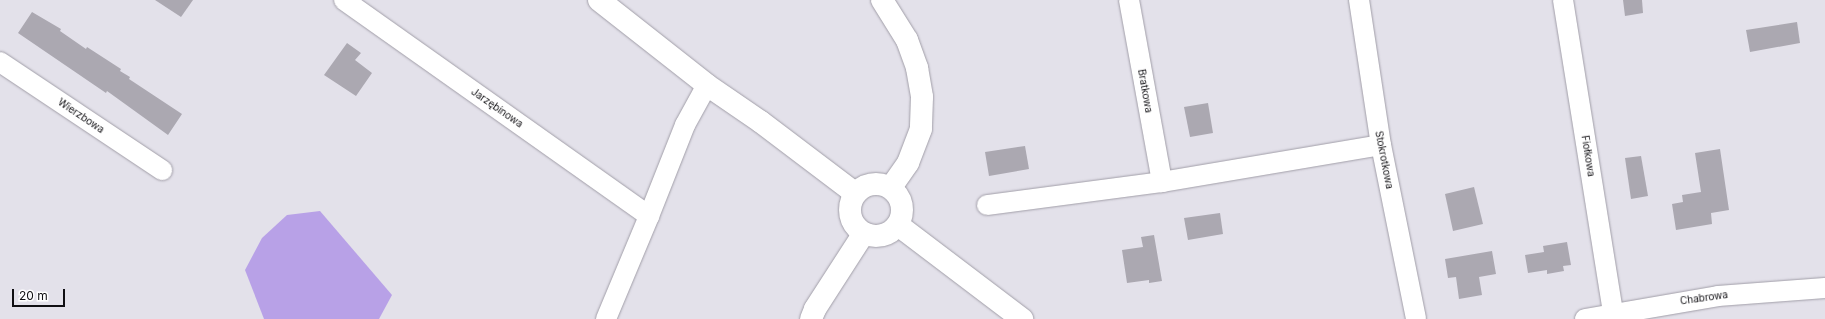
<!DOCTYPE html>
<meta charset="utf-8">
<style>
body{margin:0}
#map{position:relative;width:1825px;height:319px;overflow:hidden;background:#e3e1ea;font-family:Inter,sans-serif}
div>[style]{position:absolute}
.water>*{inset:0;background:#b8a1e7}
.building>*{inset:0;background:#aba8b1}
.roads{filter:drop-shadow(0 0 1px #a19ea8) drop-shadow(0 0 1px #a19ea8)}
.street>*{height:20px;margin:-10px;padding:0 10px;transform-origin:10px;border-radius:10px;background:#fff}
.secondary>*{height:22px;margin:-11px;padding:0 11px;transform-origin:11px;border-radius:11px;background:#fff}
.secondary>.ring{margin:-11px;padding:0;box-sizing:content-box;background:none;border:22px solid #fff;border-radius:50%}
span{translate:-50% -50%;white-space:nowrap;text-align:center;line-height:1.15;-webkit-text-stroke:3px #fff;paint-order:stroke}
.street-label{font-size:10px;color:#100f13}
.scale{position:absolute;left:12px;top:289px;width:53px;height:18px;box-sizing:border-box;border:2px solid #100f13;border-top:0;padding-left:5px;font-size:12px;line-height:14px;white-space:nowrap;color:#100f13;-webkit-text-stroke:3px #fff;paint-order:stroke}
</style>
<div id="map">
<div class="water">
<div style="clip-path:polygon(320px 211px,392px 295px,379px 319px,264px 319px,245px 270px,262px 238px,287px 215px)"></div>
</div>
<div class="building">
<div style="clip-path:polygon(155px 0,193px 0,181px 17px)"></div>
<div style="clip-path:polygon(1623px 0,1642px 0,1643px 13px,1625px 16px)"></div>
<div style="clip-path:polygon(32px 12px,61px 29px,60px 31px,86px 49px,87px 47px,121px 69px,120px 71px,130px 77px,129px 79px,182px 114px,168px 135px,107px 91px,106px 93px,18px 33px)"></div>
<div style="clip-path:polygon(1797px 22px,1800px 43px,1750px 52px,1746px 30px)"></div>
<div style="clip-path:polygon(347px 43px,361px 53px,355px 60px,372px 73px,356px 96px,324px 75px)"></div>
<div style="clip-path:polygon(1208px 103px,1213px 133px,1190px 137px,1184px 107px)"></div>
<div style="clip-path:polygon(1025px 146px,1029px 169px,989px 176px,985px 152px)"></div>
<div style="clip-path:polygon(1720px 149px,1729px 210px,1711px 213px,1712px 224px,1676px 230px,1672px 204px,1683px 202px,1682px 195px,1701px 192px,1695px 153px)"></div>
<div style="clip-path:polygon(1641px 156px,1648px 196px,1631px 199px,1625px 158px)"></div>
<div style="clip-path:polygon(1474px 187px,1483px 224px,1453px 231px,1445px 194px)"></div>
<div style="clip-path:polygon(1220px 213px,1223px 234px,1188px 240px,1184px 218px)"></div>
<div style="clip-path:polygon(1154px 235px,1162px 281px,1149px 283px,1149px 280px,1127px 283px,1122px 250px,1143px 247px,1141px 237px)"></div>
<div style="clip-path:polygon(1567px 242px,1571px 265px,1563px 266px,1564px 271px,1547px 274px,1547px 270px,1528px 273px,1525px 255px,1544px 252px,1543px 246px)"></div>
<div style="clip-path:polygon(1492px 251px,1496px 274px,1479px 277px,1482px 295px,1459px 299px,1456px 277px,1448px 278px,1445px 259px)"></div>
</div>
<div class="roads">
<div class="street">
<div style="left:344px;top:0;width:374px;rotate:35.3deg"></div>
<div style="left:1129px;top:0;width:185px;rotate:79.7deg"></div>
<div style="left:1359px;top:0;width:147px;rotate:81.4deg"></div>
<div style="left:1381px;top:145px;width:177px;rotate:78.6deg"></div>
<div style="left:1563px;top:0;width:317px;rotate:80.9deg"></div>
<div style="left:0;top:62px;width:195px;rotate:33.7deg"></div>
<div style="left:987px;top:205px;width:177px;rotate:-7.5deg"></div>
<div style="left:1162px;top:182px;width:222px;rotate:-9.6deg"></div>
<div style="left:606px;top:319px;width:112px;rotate:-67.3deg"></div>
<div style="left:649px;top:216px;width:98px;rotate:-68.4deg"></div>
<div style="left:685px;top:125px;width:46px;rotate:-61.2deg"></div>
<div style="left:1585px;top:319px;width:135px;rotate:-9.8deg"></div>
<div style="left:1718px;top:296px;width:107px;rotate:-4.3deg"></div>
</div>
<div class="secondary">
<div style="left:599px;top:0;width:137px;rotate:38.2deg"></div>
<div style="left:707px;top:85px;width:65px;rotate:34.4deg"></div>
<div style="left:761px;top:122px;width:118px;rotate:37.1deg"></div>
<div style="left:882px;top:0;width:47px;rotate:58deg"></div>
<div style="left:907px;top:40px;width:30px;rotate:70deg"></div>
<div style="left:917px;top:68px;width:29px;rotate:80deg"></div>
<div style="left:922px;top:97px;width:32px;rotate:92deg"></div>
<div style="left:921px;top:129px;width:36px;rotate:111deg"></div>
<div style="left:908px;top:163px;width:29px;rotate:125deg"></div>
<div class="ring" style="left:850px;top:184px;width:30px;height:30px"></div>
<div style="left:898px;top:225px;width:156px;rotate:37.2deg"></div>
<div style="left:811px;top:319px;width:11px;rotate:-68deg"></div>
<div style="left:815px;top:309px;width:90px;rotate:-57.2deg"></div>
</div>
</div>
<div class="street-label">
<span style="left:1145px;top:91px;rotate:80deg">Bratkowa</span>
<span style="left:497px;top:108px;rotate:35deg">Jarzębinowa</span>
<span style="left:81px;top:116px;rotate:34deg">Wierzbowa</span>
<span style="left:1588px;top:156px;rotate:81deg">Fiołkowa</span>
<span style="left:1384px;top:160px;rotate:79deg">Stokrotkowa</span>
<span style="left:1704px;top:298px;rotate:-8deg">Chabrowa</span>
</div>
<div class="scale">20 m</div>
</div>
